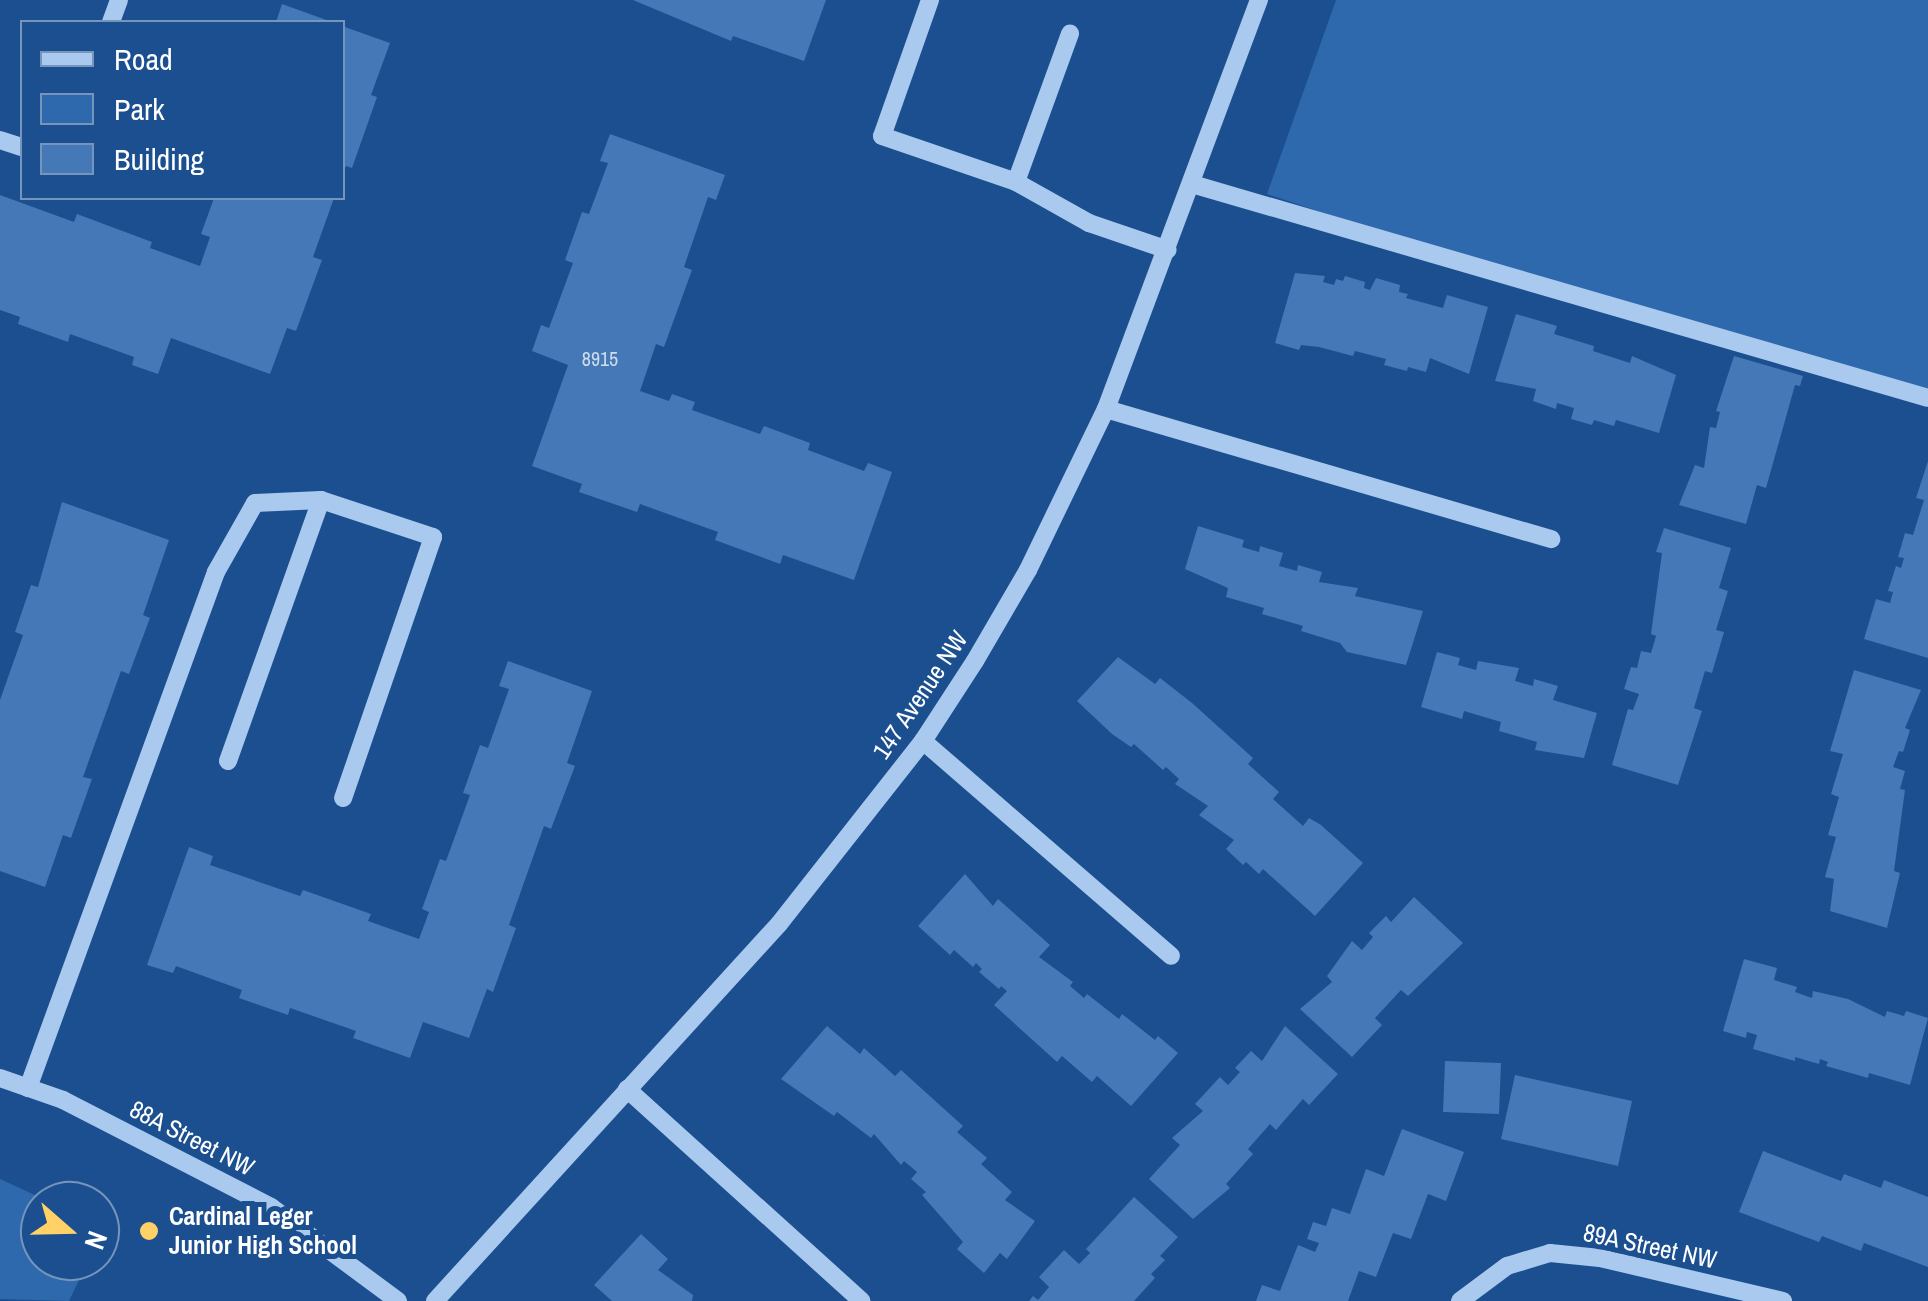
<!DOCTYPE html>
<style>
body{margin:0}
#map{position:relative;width:1928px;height:1301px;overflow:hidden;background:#1b4f8f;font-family:"Archivo Narrow",sans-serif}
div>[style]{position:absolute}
.green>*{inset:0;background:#2e69ad}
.building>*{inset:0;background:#4478b7}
.minor>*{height:18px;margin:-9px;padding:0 9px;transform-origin:9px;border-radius:9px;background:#a9c9ee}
.dots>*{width:28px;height:28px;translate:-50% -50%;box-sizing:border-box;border:5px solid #1b4f8f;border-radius:50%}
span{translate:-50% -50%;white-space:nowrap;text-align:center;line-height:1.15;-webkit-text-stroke:10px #1b4f8f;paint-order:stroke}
.number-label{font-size:20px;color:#d0dded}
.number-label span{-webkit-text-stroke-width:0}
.street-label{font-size:25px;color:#fff}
.poi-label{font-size:25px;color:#fff;font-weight:700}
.left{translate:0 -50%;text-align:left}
.legend{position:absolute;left:20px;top:20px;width:325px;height:180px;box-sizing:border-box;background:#1b4f8f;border:2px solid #7695bc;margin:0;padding:12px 18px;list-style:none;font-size:30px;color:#fff}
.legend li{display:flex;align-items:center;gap:20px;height:50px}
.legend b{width:50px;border:2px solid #7695bc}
.north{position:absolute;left:20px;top:1181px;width:100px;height:100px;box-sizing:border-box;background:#1b4f8f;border:2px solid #7695bc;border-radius:50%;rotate:110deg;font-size:28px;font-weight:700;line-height:40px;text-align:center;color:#fff}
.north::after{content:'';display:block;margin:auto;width:35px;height:45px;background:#ffd166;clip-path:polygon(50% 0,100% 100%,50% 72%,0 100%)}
</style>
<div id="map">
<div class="green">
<div style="clip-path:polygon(1336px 0,1928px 0,1928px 401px,1699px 338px,1267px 194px)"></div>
<div style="clip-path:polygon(0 1179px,48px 1201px,40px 1201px,40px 1261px,88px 1261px,69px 1301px,0 1299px)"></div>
</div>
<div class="building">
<div style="clip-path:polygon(633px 0,826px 0,804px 61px,733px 36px,731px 41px)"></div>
<div style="clip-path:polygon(282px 4px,332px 22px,276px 22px)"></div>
<div style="clip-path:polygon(342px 26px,390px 43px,371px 95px,377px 97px,352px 168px,346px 166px,343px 173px)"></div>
<div style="clip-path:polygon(610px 134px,725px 175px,716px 200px,708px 197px,684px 267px,692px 270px,664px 347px,656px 344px,640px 391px,669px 401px,672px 394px,695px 402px,692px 410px,760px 434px,764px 426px,810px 443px,808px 450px,864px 471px,868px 463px,892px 472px,854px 580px,783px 555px,780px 564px,715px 540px,718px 532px,640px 504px,637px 512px,579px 492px,582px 484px,532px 466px,568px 365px,532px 351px,541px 325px,549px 328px,573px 263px,565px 260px,582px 212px,589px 214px,608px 163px,600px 161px)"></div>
<div style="clip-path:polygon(0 195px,74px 222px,77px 214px,152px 242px,150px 248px,200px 266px,210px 237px,201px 234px,214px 198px,334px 198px,313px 257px,322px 260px,296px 331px,287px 328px,270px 374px,171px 338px,158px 374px,132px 365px,134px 357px,70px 334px,68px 342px,18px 324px,20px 317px,0 310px)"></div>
<div style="clip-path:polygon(1295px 273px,1325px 276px,1323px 282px,1334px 285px,1336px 279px,1343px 281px,1345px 276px,1365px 282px,1364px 288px,1370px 290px,1376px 278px,1400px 285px,1399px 292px,1408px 294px,1406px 298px,1443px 308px,1447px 295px,1488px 307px,1469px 374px,1430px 358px,1426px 372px,1408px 367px,1407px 371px,1384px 365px,1386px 359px,1355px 351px,1353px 356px,1319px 347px,1301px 345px,1299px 350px,1275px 343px)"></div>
<div style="clip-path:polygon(1516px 314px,1557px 326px,1554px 334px,1594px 346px,1593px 351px,1630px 363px,1632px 356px,1676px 375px,1659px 433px,1616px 420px,1614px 426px,1594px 420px,1592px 425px,1571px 419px,1574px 408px,1557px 403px,1556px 409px,1533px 401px,1536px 389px,1495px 381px)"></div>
<div style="clip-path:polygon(1734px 356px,1803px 376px,1800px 386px,1795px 385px,1766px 488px,1757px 485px,1746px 524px,1679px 505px,1695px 465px,1704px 468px,1710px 427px,1716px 428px,1720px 412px,1716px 411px)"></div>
<div style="clip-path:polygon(1928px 461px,1928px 658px,1864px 639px,1876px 599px,1890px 603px,1893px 592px,1888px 591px,1896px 566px,1901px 568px,1904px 558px,1898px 557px,1905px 533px,1913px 535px,1924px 500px,1916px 498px)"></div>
<div style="clip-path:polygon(62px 502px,169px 540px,143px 615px,150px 618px,129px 674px,121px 671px,83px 777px,92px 779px,71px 838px,63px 835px,45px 887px,0 871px,0 700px,23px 635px,15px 632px,31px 585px,38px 587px)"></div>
<div style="clip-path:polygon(1198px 526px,1244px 540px,1242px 547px,1259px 552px,1260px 546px,1283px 553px,1279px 566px,1297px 571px,1298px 565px,1322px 572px,1319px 582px,1358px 588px,1355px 596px,1423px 611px,1406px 665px,1347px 652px,1340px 643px,1301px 631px,1303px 626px,1262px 614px,1264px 608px,1226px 597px,1228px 588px,1185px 569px)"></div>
<div style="clip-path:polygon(1664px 528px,1731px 548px,1719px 588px,1728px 591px,1716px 630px,1724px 632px,1712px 673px,1705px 671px,1694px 708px,1702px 711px,1678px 785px,1612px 765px,1628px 709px,1633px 710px,1639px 694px,1624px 689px,1631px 667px,1637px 668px,1641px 651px,1651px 653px,1656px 636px,1651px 634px,1662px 553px,1656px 552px)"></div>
<div style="clip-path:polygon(1437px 652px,1460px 658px,1458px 665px,1476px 670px,1478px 661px,1519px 668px,1515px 681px,1533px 686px,1534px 679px,1558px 686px,1553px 700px,1597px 713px,1584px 758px,1535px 750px,1537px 742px,1499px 731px,1501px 722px,1464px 711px,1462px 719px,1421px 707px)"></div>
<div style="clip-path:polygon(1118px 657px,1155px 684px,1160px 678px,1192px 703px,1253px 758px,1248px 764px,1279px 792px,1273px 799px,1303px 826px,1309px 818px,1321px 825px,1363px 863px,1315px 916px,1263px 869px,1259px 874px,1246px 862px,1243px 865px,1226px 849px,1234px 840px,1199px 815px,1208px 806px,1175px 784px,1179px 779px,1166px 767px,1163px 770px,1134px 744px,1131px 747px,1112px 734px,1077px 701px)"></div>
<div style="clip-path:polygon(508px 661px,592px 691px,567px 763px,575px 766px,551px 829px,544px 826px,509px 925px,516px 928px,493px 992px,487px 989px,469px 1038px,423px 1022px,410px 1058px,353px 1038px,356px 1031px,290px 1008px,288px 1015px,239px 998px,242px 990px,176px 966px,173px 973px,147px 965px,189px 847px,213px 856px,210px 865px,300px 896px,303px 890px,371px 914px,368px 921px,419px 939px,429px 912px,422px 909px,440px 859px,446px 861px,470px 795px,463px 793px,480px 745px,488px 748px,509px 689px,499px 686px)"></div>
<div style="clip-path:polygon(1854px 670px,1921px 690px,1905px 728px,1910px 730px,1903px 752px,1899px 751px,1893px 767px,1905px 771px,1900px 789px,1905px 790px,1894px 871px,1900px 873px,1887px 928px,1830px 911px,1834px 879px,1825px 877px,1836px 837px,1828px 835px,1839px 797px,1831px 794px,1843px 754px,1830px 751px)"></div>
<div style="clip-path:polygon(965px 874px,993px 906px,998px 899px,1050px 945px,1039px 957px,1073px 982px,1070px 986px,1084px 998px,1087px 994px,1119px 1019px,1122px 1014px,1155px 1040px,1158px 1036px,1178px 1053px,1131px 1106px,1097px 1076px,1092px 1082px,1062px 1056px,1057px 1062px,994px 1005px,1007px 991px,1001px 986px,999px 989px,979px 972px,982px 969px,976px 963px,973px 967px,954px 950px,950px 955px,918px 926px)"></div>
<div style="clip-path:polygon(1414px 897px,1463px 943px,1408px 996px,1401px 990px,1375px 1018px,1382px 1025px,1352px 1057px,1300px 1009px,1332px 982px,1327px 976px,1352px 941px,1362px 950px,1373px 937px,1369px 933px,1386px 916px,1391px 922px)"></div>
<div style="clip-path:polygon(1744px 959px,1777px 968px,1774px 980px,1797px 987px,1795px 992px,1812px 998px,1813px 991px,1848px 999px,1885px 1017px,1887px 1011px,1904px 1016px,1906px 1011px,1928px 1018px,1910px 1085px,1869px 1073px,1868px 1078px,1826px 1066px,1828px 1062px,1820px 1059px,1819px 1064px,1795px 1057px,1795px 1061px,1753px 1049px,1757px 1035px,1747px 1032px,1746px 1038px,1723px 1031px)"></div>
<div style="clip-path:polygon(827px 1026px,860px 1054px,864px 1048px,895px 1076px,901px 1070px,963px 1126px,957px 1132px,987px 1158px,981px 1164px,1012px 1192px,1005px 1200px,1035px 1221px,1007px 1259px,1000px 1253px,984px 1273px,957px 1249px,963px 1242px,922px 1195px,926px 1192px,911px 1179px,917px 1172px,904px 1161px,901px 1165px,874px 1134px,871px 1138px,837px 1112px,834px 1116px,781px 1079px)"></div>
<div style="clip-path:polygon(1285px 1026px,1338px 1074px,1309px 1105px,1303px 1099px,1276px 1130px,1270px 1124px,1248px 1149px,1253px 1154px,1226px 1184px,1230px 1188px,1193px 1219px,1149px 1179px,1180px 1145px,1172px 1138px,1203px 1111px,1195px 1104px,1220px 1077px,1228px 1085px,1240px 1072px,1235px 1068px,1251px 1051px,1262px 1061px)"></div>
<div style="clip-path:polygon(1445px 1061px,1501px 1063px,1499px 1114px,1443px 1112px)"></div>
<div style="clip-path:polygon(1515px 1075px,1632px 1101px,1618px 1166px,1501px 1139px)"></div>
<div style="clip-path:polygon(1402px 1129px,1464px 1152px,1446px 1201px,1428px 1194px,1411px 1239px,1393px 1233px,1376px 1277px,1359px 1271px,1348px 1301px,1256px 1301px,1262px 1285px,1280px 1291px,1298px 1245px,1315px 1252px,1319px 1243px,1307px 1239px,1313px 1222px,1326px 1226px,1332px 1208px,1350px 1214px,1366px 1169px,1384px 1176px)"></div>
<div style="clip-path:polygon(1763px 1151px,1841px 1181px,1844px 1174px,1881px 1188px,1884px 1180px,1928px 1197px,1928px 1267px,1864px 1243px,1861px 1251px,1822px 1236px,1819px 1242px,1739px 1212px)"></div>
<div style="clip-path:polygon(1134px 1197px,1178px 1237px,1160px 1256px,1165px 1260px,1151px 1274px,1155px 1278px,1134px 1301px,1029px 1301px,1033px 1296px,1038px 1300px,1049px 1287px,1039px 1277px,1064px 1250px,1079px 1264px,1090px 1253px,1086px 1249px)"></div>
<div style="clip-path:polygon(641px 1234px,668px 1259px,658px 1270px,693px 1295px,692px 1301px,612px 1301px,594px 1285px)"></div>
</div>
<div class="minor">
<div style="left:930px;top:0;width:144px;rotate:109.4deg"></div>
<div style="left:882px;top:136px;width:142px;rotate:18.9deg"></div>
<div style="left:1016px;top:182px;width:84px;rotate:29.3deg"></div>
<div style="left:1089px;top:223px;width:83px;rotate:18.9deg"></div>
<div style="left:111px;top:22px;width:23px;rotate:-70deg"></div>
<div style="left:0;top:140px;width:23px;rotate:18deg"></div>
<div style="left:1016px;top:182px;width:158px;rotate:-70deg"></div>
<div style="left:1192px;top:184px;width:766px;rotate:16.21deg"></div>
<div style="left:1106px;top:409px;width:464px;rotate:16.3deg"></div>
<div style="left:923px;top:741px;width:328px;rotate:40.9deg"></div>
<div style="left:228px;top:761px;width:277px;rotate:-70.4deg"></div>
<div style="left:0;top:1078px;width:67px;rotate:19.2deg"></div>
<div style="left:63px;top:1100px;width:234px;rotate:27.2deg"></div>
<div style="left:271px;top:1207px;width:158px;rotate:36.5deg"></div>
<div style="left:28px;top:1088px;width:549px;rotate:-69.98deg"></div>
<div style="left:216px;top:572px;width:79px;rotate:-60.5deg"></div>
<div style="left:255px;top:503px;width:66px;rotate:-2.6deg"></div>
<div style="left:321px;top:500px;width:118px;rotate:18.3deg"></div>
<div style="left:433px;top:537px;width:276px;rotate:109deg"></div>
<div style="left:627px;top:1089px;width:316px;rotate:42.1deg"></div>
<div style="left:435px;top:1301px;width:510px;rotate:-47.62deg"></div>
<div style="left:779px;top:924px;width:233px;rotate:-51.8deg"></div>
<div style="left:923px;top:741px;width:95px;rotate:-57deg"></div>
<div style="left:975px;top:661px;width:105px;rotate:-59.8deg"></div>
<div style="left:1028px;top:570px;width:179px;rotate:-64.2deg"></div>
<div style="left:1106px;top:409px;width:437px;rotate:-69.5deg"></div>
<div style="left:1460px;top:1301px;width:59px;rotate:-36.7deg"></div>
<div style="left:1507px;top:1266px;width:45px;rotate:-16.8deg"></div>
<div style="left:1550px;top:1253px;width:50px;rotate:5.7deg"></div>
<div style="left:1600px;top:1258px;width:188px;rotate:13.2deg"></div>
</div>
<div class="dots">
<div style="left:149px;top:1231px;background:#ffd166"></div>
</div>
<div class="number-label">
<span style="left:600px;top:358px">8915</span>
</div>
<div class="street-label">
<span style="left:920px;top:695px;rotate:-56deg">147 Avenue NW</span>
<span style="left:192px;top:1138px;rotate:27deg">88A Street NW</span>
<span style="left:1650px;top:1246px;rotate:12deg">89A Street NW</span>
</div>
<div class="poi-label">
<span class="left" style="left:169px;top:1231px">Cardinal Leger<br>Junior High School</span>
</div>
<ul class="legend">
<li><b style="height:12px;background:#a9c9ee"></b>Road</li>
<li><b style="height:28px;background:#2e69ad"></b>Park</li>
<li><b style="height:28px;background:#4478b7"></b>Building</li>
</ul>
<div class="north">N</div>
</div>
